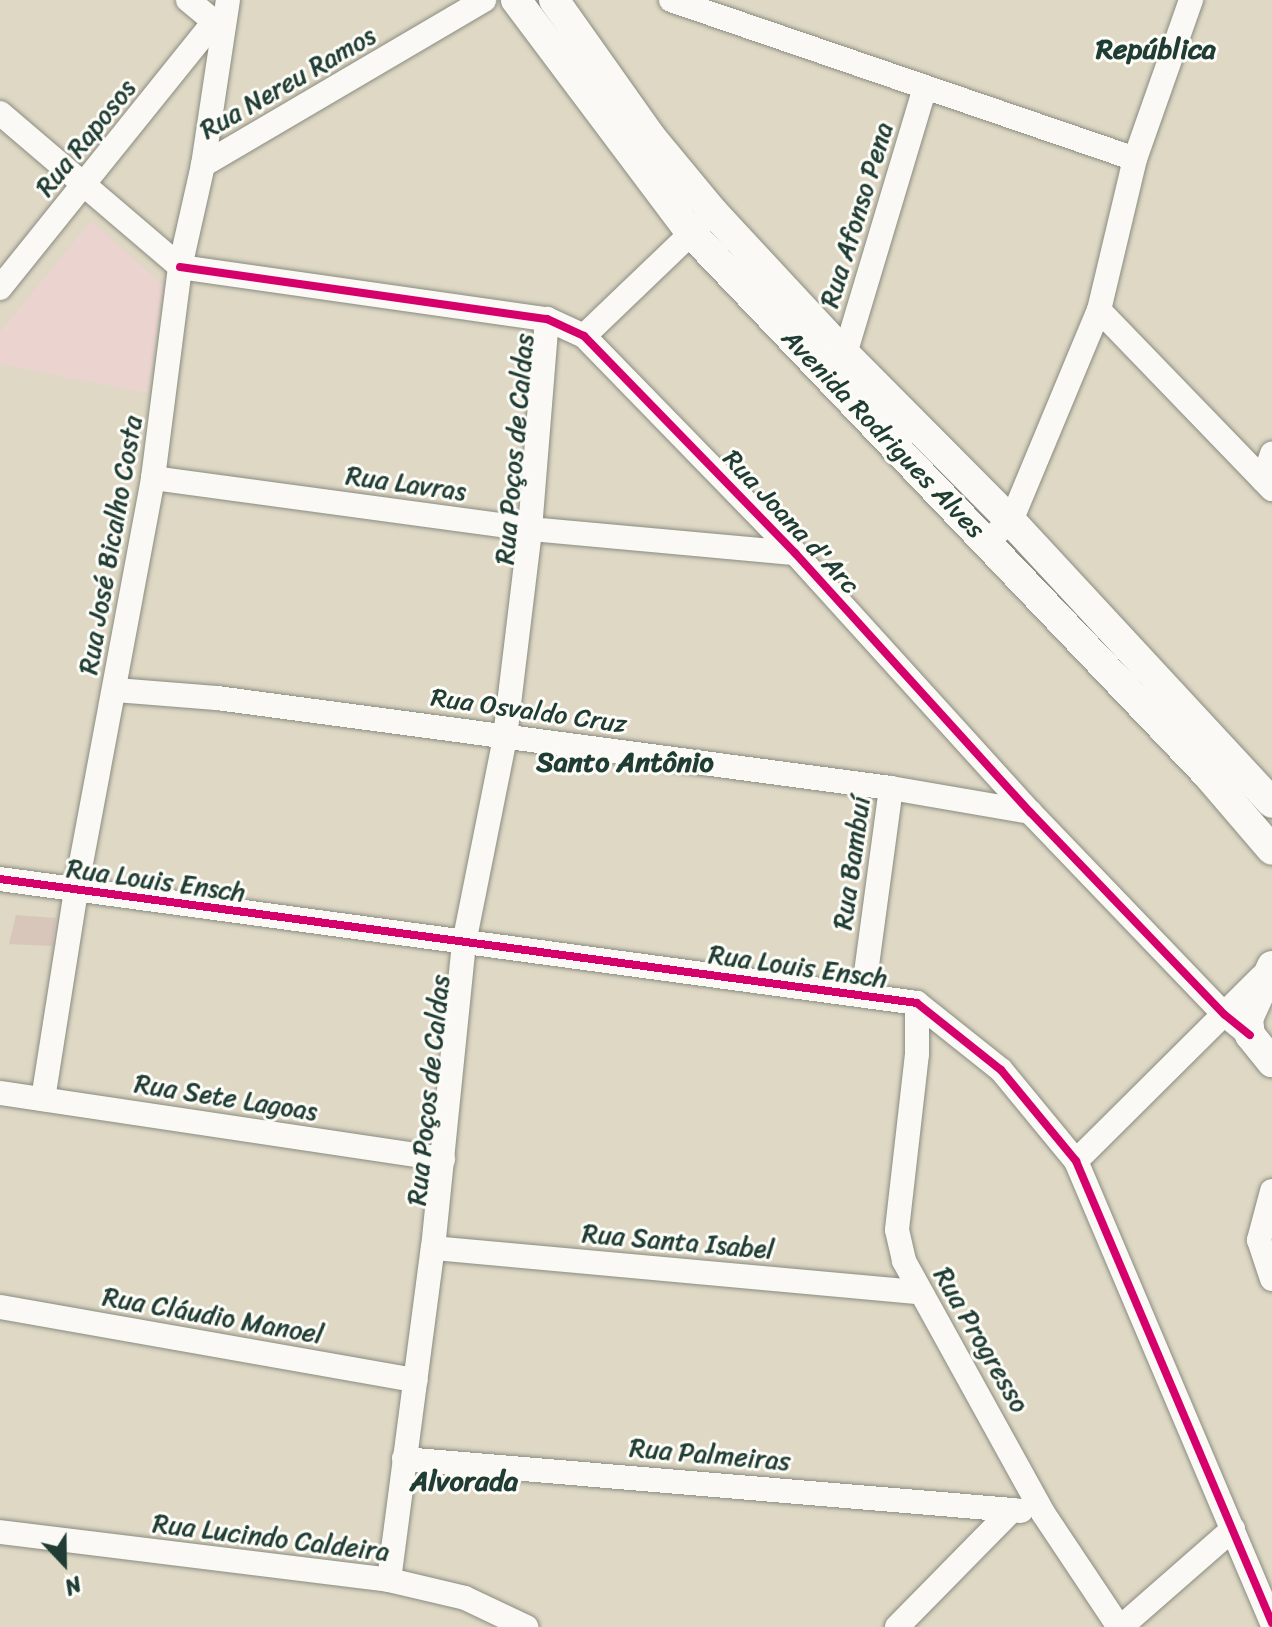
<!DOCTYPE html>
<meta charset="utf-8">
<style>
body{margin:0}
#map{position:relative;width:1272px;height:1627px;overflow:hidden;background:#ded8c4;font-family:Sriracha,sans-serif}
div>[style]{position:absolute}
.built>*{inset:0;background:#ebd3d0}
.building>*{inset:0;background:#d9c6ba}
.roads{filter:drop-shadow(0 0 2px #8a8c80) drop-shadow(0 0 2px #8a8c80)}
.minor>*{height:24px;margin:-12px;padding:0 12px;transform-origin:12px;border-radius:12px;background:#faf9f6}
.tertiary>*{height:30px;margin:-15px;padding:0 15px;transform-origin:15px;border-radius:15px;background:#faf9f6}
.cycleway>*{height:8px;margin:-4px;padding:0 4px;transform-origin:4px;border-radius:4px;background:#d6006c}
span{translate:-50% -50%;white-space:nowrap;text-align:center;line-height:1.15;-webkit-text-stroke:6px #fdfcf7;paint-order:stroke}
.street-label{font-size:26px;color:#1f3d34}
.neighbourhood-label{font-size:28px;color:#1f3d34;font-weight:700}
.north{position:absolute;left:24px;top:1523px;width:80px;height:80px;-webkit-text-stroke:6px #fdfcf7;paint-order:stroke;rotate:158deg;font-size:22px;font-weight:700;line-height:32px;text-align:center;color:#1f3d34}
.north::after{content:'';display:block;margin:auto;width:28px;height:36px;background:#1f3d34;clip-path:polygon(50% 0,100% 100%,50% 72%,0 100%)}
</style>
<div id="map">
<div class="built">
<div style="clip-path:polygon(91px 221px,163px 285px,148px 393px,0 364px,0 332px)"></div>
</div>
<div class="building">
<div style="clip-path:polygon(16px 915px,56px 918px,52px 946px,9px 944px)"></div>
</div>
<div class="roads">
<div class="minor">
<div style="left:188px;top:0;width:45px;rotate:39.6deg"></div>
<div style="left:671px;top:0;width:490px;rotate:18.9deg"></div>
<div style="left:0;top:113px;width:237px;rotate:40.5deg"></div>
<div style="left:203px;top:165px;width:326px;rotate:-30.4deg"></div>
<div style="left:180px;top:267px;width:371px;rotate:8.1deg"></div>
<div style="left:547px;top:319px;width:41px;rotate:24.7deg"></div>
<div style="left:584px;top:336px;width:303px;rotate:45.8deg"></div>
<div style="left:795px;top:553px;width:350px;rotate:47.8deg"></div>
<div style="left:1030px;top:812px;width:281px;rotate:46.2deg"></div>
<div style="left:1225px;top:1015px;width:32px;rotate:39deg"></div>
<div style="left:0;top:288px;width:341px;rotate:-51.2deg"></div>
<div style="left:1099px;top:310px;width:249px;rotate:46deg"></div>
<div style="left:584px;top:336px;width:165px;rotate:-43.8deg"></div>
<div style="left:835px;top:365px;width:15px;rotate:-48deg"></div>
<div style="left:845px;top:354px;width:275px;rotate:-73.3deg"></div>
<div style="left:153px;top:478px;width:380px;rotate:7.7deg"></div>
<div style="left:530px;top:529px;width:266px;rotate:5.2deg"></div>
<div style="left:1263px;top:480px;width:28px;rotate:-71deg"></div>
<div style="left:987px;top:541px;width:31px;rotate:-40deg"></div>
<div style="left:1011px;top:521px;width:229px;rotate:-67.4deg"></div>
<div style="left:1099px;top:310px;width:155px;rotate:-76.6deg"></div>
<div style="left:1135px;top:159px;width:169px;rotate:-70.6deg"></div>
<div style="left:115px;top:690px;width:102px;rotate:4.5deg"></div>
<div style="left:217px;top:698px;width:680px;rotate:7.61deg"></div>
<div style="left:891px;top:788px;width:141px;rotate:9.8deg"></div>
<div style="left:0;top:879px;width:925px;rotate:7.7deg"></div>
<div style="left:917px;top:1003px;width:107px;rotate:38.6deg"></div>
<div style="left:1001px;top:1070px;width:118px;rotate:50.5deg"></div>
<div style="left:1076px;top:1161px;width:502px;rotate:67.01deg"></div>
<div style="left:863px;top:995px;width:209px;rotate:-82.3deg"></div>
<div style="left:917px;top:1003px;width:51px;rotate:90deg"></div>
<div style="left:917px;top:1054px;width:177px;rotate:96.5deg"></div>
<div style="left:897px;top:1230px;width:32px;rotate:77deg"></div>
<div style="left:904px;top:1261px;width:288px;rotate:61.1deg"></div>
<div style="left:1043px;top:1513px;width:137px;rotate:56.3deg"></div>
<div style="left:0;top:1093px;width:448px;rotate:8.5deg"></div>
<div style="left:43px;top:1099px;width:212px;rotate:-81deg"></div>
<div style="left:76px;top:890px;width:419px;rotate:-79.4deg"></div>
<div style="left:153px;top:478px;width:213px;rotate:-82.7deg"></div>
<div style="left:180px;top:267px;width:105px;rotate:-77.3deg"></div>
<div style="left:203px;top:165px;width:167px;rotate:-81.4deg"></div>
<div style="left:1076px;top:1161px;width:261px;rotate:-44.8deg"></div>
<div style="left:1272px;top:1191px;width:51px;rotate:104.9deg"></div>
<div style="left:1259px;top:1240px;width:41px;rotate:71.6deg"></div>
<div style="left:433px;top:1248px;width:487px;rotate:5.2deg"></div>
<div style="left:0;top:1307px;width:422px;rotate:10deg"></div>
<div style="left:404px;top:1459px;width:610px;rotate:4.79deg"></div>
<div style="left:0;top:1532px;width:392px;rotate:7deg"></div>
<div style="left:389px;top:1580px;width:78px;rotate:13.3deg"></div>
<div style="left:465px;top:1598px;width:68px;rotate:25.4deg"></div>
<div style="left:389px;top:1580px;width:335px;rotate:-82.5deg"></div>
<div style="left:433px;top:1248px;width:307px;rotate:-84.2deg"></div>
<div style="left:464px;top:943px;width:210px;rotate:-78.7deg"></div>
<div style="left:505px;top:737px;width:209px;rotate:-83.1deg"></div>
<div style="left:530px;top:529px;width:211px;rotate:-85.4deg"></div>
<div style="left:897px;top:1627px;width:164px;rotate:-45.5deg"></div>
<div style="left:1012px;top:1510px;width:9px;rotate:6deg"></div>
<div style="left:1121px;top:1627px;width:149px;rotate:-41.2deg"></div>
</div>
<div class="tertiary">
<div style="left:516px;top:0;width:293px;rotate:53.1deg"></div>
<div style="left:692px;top:234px;width:745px;rotate:46.36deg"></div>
<div style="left:1206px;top:773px;width:101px;rotate:49.4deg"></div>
<div style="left:554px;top:0;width:168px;rotate:54.7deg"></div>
<div style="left:651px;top:137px;width:97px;rotate:50.4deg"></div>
<div style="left:713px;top:212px;width:194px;rotate:47.1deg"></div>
<div style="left:845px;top:354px;width:235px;rotate:45.2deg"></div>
<div style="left:1011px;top:521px;width:384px;rotate:47.2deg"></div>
<div style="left:1272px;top:966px;width:58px;rotate:114.4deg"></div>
<div style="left:1248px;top:1019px;width:16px;rotate:83deg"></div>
<div style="left:1250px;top:1035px;width:35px;rotate:51deg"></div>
</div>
</div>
<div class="cycleway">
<div style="left:180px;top:267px;width:371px;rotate:8.1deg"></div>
<div style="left:547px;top:319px;width:41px;rotate:24.7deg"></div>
<div style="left:584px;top:336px;width:303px;rotate:45.8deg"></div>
<div style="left:795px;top:553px;width:350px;rotate:47.8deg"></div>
<div style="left:1030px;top:812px;width:281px;rotate:46.2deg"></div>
<div style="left:1225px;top:1015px;width:32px;rotate:39deg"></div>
<div style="left:0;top:879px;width:925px;rotate:7.7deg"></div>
<div style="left:917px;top:1003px;width:107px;rotate:38.6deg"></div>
<div style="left:1001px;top:1070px;width:118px;rotate:50.5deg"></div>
<div style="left:1076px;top:1161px;width:502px;rotate:67.01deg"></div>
</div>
<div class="street-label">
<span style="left:288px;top:83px;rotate:-30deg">Rua Nereu Ramos</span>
<span style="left:86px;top:138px;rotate:-51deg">Rua Raposos</span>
<span style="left:857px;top:215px;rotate:-73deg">Rua Afonso Pena</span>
<span style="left:883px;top:434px;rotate:46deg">Avenida Rodrigues Alves</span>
<span style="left:515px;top:449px;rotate:-85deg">Rua Poços de Caldas</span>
<span style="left:406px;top:484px;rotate:8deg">Rua Lavras</span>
<span style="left:791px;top:522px;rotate:47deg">Rua Joana d'Arc</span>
<span style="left:111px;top:545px;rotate:-80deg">Rua José Bicalho Costa</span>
<span style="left:529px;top:711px;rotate:8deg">Rua Osvaldo Cruz</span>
<span style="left:852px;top:863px;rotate:-82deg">Rua Bambuí</span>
<span style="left:156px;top:881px;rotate:8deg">Rua Louis Ensch</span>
<span style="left:798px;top:967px;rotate:8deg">Rua Louis Ensch</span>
<span style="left:429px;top:1090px;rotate:-84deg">Rua Poços de Caldas</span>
<span style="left:226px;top:1098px;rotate:9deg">Rua Sete Lagoas</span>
<span style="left:678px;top:1242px;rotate:5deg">Rua Santa Isabel</span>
<span style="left:213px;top:1316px;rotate:10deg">Rua Cláudio Manoel</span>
<span style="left:981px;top:1340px;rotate:60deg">Rua Progresso</span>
<span style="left:710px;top:1455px;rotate:5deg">Rua Palmeiras</span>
<span style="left:271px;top:1538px;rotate:7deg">Rua Lucindo Caldeira</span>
</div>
<div class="neighbourhood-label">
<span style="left:1156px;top:49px">República</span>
<span style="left:625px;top:762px">Santo Antônio</span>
<span style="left:464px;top:1481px">Alvorada</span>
</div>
<div class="north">N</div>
</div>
